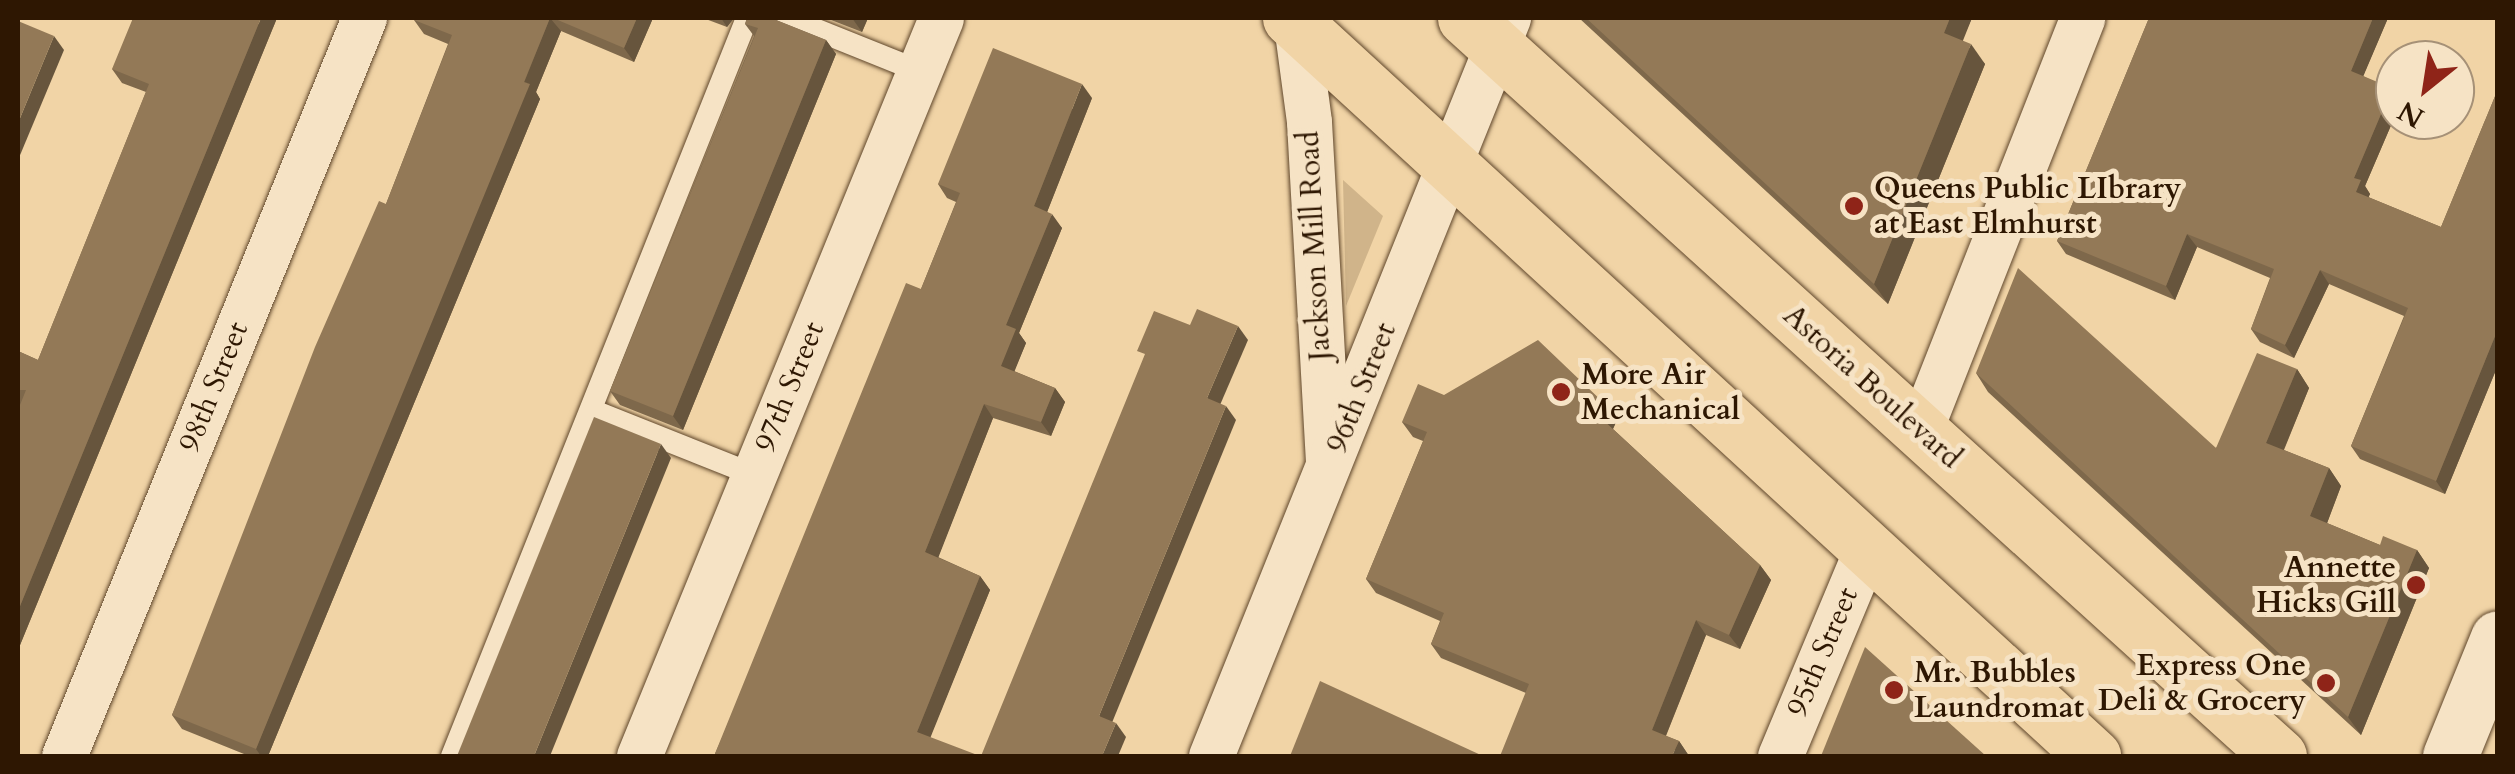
<!DOCTYPE html>
<style>
body{margin:0}
#map{position:relative;width:2515px;height:774px;overflow:hidden;background:#f1d4a6;font-family:Cardo,serif}
div>[style]{position:absolute}
.green>*{inset:0;background:#d0b48a}
.roads{filter:drop-shadow(0 0 2px #5f462b) drop-shadow(0 0 2px #5f462b)}
.service>*{height:22px;margin:-11px;padding:0 11px;transform-origin:11px;border-radius:11px;background:#f6e3c5}
.minor>*{height:45px;margin:-22.5px;padding:0 22.5px;transform-origin:22.5px;border-radius:22.5px;background:#f6e3c5}
.secondary>*{height:55px;margin:-27.5px;padding:0 27.5px;transform-origin:27.5px;border-radius:27.5px;background:#f6e3c5}
.primary>*{height:55px;margin:-27.5px;padding:0 27.5px;transform-origin:27.5px;border-radius:27.5px;background:#f1d4a6}
.wall>*{inset:0;background:#7e684b}
.shaded-wall>*{inset:0;background:#67553d}
.building>*{inset:0;background:#937957}
.dots>*{width:28px;height:28px;translate:-50% -50%;box-sizing:border-box;border:5px solid #f6e3c5;border-radius:50%}
span{translate:-50% -50%;white-space:nowrap;text-align:center;line-height:1.15;-webkit-text-stroke:10px #f6e3c5;paint-order:stroke}
.poi-label{font-size:30px;color:#2e1702;font-weight:700}
.left{translate:0 -50%;text-align:left}
.right{translate:-100% -50%;text-align:right}
.street-label{font-size:30px;color:#2e1702}
.frame{position:absolute;inset:0;border:20px solid #2e1702;pointer-events:none}
.north{position:absolute;left:2375px;top:40px;width:100px;height:100px;box-sizing:border-box;background:#f6e3c5;border:2px solid #a69177;border-radius:50%;rotate:210deg;font-size:28px;font-weight:700;line-height:40px;text-align:center;color:#2e1702}
.north::after{content:'';display:block;margin:auto;width:35px;height:45px;background:#8f2418;clip-path:polygon(50% 0,100% 100%,50% 72%,0 100%)}
</style>
<div id="map">
<div class="green">
<div style="clip-path:polygon(1343px 180px,1383px 216px,1346px 306px)"></div>
</div>
<div class="roads">
<div class="service">
<div style="left:787px;top:18px;width:142px;rotate:21.9deg"></div>
<div style="left:591px;top:410px;width:175px;rotate:21.7deg"></div>
<div style="left:452px;top:756px;width:795px;rotate:-68.21deg"></div>
</div>
<div class="minor">
<div style="left:1296px;top:24px;width:99px;rotate:82.4deg"></div>
<div style="left:1309px;top:122px;width:339px;rotate:86.8deg"></div>
<div style="left:1920px;top:430px;width:443px;rotate:-68.5deg"></div>
<div style="left:64px;top:756px;width:797px;rotate:-67.88deg"></div>
<div style="left:639px;top:756px;width:797px;rotate:-67.74deg"></div>
<div style="left:1211px;top:756px;width:796px;rotate:-68.08deg"></div>
<div style="left:1780px;top:756px;width:225px;rotate:-67.3deg"></div>
</div>
<div class="secondary">
<div style="left:2450px;top:756px;width:127px;rotate:-67.9deg"></div>
</div>
<div class="primary">
<div style="left:1290px;top:18px;width:1091px;rotate:42.58deg"></div>
<div style="left:1465px;top:18px;width:1099px;rotate:42.2deg"></div>
</div>
</div>
<div class="wall">
<div style="clip-path:polygon(277px 18px,18px 650px,18px 410px,20px 404px,18px 404px,18px 351px,38px 360px,146px 92px,122px 83px,112px 69px)"></div>
<div style="clip-path:polygon(415px 18px,653px 18px,634px 62px,561px 31px,536px 92px,540px 99px,268px 756px,249px 756px,182px 729px,172px 715px,386px 204px,448px 44px,424px 34px,414px 20px)"></div>
<div style="clip-path:polygon(703px 18px,734px 18px,727px 27px)"></div>
<div style="clip-path:polygon(747px 18px,776px 18px,776px 20px,826px 40px,836px 54px,683px 430px,620px 405px,610px 391px,754px 36px,745px 24px)"></div>
<div style="clip-path:polygon(826px 18px,868px 18px,862px 32px)"></div>
<div style="clip-path:polygon(1579px 18px,1972px 18px,1962px 40px,1985px 64px,1888px 304px)"></div>
<div style="clip-path:polygon(2149px 18px,2388px 18px,2363px 76px,2395px 93px,2395px 116px,2365px 186px,2370px 194px,2368px 197px,2441px 227px,2498px 89px,2498px 365px,2445px 494px,2360px 459px,2351px 446px,2404px 316px,2329px 284px,2294px 358px,2260px 342px,2251px 329px,2270px 278px,2197px 247px,2175px 300px,2066px 254px,2057px 241px)"></div>
<div style="clip-path:polygon(1092px 98px,1047px 212px,1062px 228px,1019px 333px,1026px 343px,1014px 371px,1055px 388px,1065px 402px,1051px 436px,993px 418px,938px 557px,980px 576px,990px 590px,930px 737px,714px 756px,921px 289px,956px 202px,947px 198px,938px 184px)"></div>
<div style="clip-path:polygon(2297px 369px,2309px 388px,2284px 450px,2329px 468px,2341px 486px,2327px 523px,2380px 545px,2417px 550px,2429px 568px,2361px 735px,1988px 392px,1976px 373px,2216px 448px)"></div>
<div style="clip-path:polygon(1617px 420px,1613px 429px,1760px 565px,1771px 580px,1740px 649px,1706px 635px,1666px 736px,1679px 741px,1689px 756px,1526px 693px,1441px 658px,1431px 644px,1440px 621px,1376px 593px,1366px 579px,1423px 441px,1413px 437px,1402px 422px)"></div>
</div>
<div class="shaded-wall">
<div style="clip-path:polygon(261px 18px,277px 18px,18px 650px,18px 611px)"></div>
<div style="clip-path:polygon(550px 18px,561px 31px,536px 92px,540px 99px,268px 756px,261px 756px,256px 749px)"></div>
<div style="clip-path:polygon(637px 18px,653px 18px,634px 62px,624px 48px)"></div>
<div style="clip-path:polygon(721px 18px,734px 18px,727px 27px)"></div>
<div style="clip-path:polygon(852px 18px,868px 18px,862px 32px)"></div>
<div style="clip-path:polygon(1950px 18px,1972px 18px,1958px 53px,1944px 33px)"></div>
<div style="clip-path:polygon(2373px 18px,2388px 18px,2360px 84px,2351px 71px)"></div>
<div style="clip-path:polygon(54px 36px,64px 50px,18px 160px,18px 123px)"></div>
<div style="clip-path:polygon(826px 40px,836px 54px,683px 430px,673px 416px)"></div>
<div style="clip-path:polygon(1971px 44px,1985px 64px,1888px 304px,1874px 284px)"></div>
<div style="clip-path:polygon(1082px 84px,1092px 98px,1044px 220px,1034px 206px)"></div>
<div style="clip-path:polygon(2392px 88px,2395px 93px,2395px 116px,2365px 186px,2370px 194px,2365px 206px,2356px 192px,2354px 178px)"></div>
<div style="clip-path:polygon(1052px 214px,1062px 228px,1019px 333px,1026px 343px,1011px 380px,1001px 366px,1006px 325px)"></div>
<div style="clip-path:polygon(2187px 234px,2197px 247px,2175px 300px,2166px 286px)"></div>
<div style="clip-path:polygon(2320px 270px,2329px 284px,2294px 358px,2285px 345px)"></div>
<div style="clip-path:polygon(1238px 326px,1248px 340px,1217px 412px,1207px 398px)"></div>
<div style="clip-path:polygon(2498px 329px,2498px 365px,2445px 494px,2436px 481px)"></div>
<div style="clip-path:polygon(2297px 369px,2309px 388px,2279px 461px,2266px 443px)"></div>
<div style="clip-path:polygon(1055px 388px,1065px 402px,1051px 436px,1041px 422px)"></div>
<div style="clip-path:polygon(984px 404px,993px 418px,935px 566px,925px 552px)"></div>
<div style="clip-path:polygon(1606px 405px,1617px 420px,1611px 433px,1601px 418px)"></div>
<div style="clip-path:polygon(1226px 406px,1236px 420px,1109px 730px,1099px 716px)"></div>
<div style="clip-path:polygon(661px 444px,671px 458px,550px 756px,534px 756px)"></div>
<div style="clip-path:polygon(2329px 468px,2341px 486px,2323px 534px,2310px 516px)"></div>
<div style="clip-path:polygon(2417px 550px,2429px 568px,2361px 735px,2348px 717px)"></div>
<div style="clip-path:polygon(1760px 565px,1771px 580px,1740px 649px,1729px 635px)"></div>
<div style="clip-path:polygon(980px 576px,990px 590px,927px 746px,917px 732px)"></div>
<div style="clip-path:polygon(1696px 620px,1706px 635px,1662px 745px,1652px 730px)"></div>
<div style="clip-path:polygon(1116px 723px,1126px 737px,1118px 756px,1102px 756px)"></div>
<div style="clip-path:polygon(1679px 741px,1689px 756px,1672px 756px)"></div>
</div>
<div class="building">
<div style="clip-path:polygon(133px 18px,261px 18px,18px 611px,18px 410px,26px 390px,18px 390px,18px 351px,38px 360px,149px 84px,112px 69px)"></div>
<div style="clip-path:polygon(415px 18px,550px 18px,524px 82px,530px 84px,256px 749px,172px 715px,315px 347px,379px 201px,386px 204px,452px 35px,414px 20px)"></div>
<div style="clip-path:polygon(553px 18px,637px 18px,624px 48px)"></div>
<div style="clip-path:polygon(747px 18px,771px 18px,826px 40px,673px 416px,610px 391px,758px 28px,745px 24px)"></div>
<div style="clip-path:polygon(1586px 18px,1950px 18px,1944px 33px,1971px 44px,1874px 284px)"></div>
<div style="clip-path:polygon(2149px 18px,2373px 18px,2351px 71px,2392px 88px,2354px 178px,2361px 180px,2356px 192px,2441px 227px,2498px 89px,2498px 329px,2436px 481px,2351px 446px,2408px 308px,2320px 270px,2285px 345px,2251px 329px,2274px 269px,2187px 234px,2166px 286px,2057px 241px)"></div>
<div style="clip-path:polygon(18px 21px,54px 36px,18px 123px)"></div>
<div style="clip-path:polygon(993px 48px,1082px 84px,1034px 206px,1052px 214px,1006px 325px,1016px 329px,1001px 366px,1055px 388px,1041px 422px,984px 404px,925px 552px,980px 576px,917px 732px,980px 756px,714px 756px,906px 283px,921px 289px,960px 193px,938px 184px)"></div>
<div style="clip-path:polygon(2018px 268px,2216px 448px,2257px 353px,2297px 369px,2266px 443px,2329px 468px,2310px 516px,2380px 545px,2383px 536px,2417px 550px,2348px 717px,1976px 373px)"></div>
<div style="clip-path:polygon(1197px 309px,1238px 326px,1207px 398px,1226px 406px,1099px 716px,1116px 723px,1102px 756px,981px 756px,1145px 354px,1137px 351px,1154px 311px,1190px 325px)"></div>
<div style="clip-path:polygon(1538px 340px,1606px 405px,1601px 418px,1760px 565px,1729px 635px,1696px 620px,1652px 730px,1679px 741px,1672px 756px,1500px 756px,1529px 684px,1431px 644px,1444px 613px,1366px 579px,1427px 432px,1402px 422px,1418px 384px,1444px 395px)"></div>
<div style="clip-path:polygon(594px 417px,661px 444px,534px 756px,457px 756px)"></div>
<div style="clip-path:polygon(1865px 647px,1986px 756px,1821px 756px)"></div>
<div style="clip-path:polygon(1320px 681px,1483px 756px,1290px 756px)"></div>
</div>
<div class="dots">
<div style="left:1854px;top:206px;background:#8f2418"></div>
<div style="left:1561px;top:392px;background:#8f2418"></div>
<div style="left:2416px;top:585px;background:#8f2418"></div>
<div style="left:2326px;top:683px;background:#8f2418"></div>
<div style="left:1894px;top:690px;background:#8f2418"></div>
</div>
<div class="poi-label">
<span class="left" style="left:1874px;top:206px">Queens Public LIbrary<br>at East Elmhurst</span>
<span class="left" style="left:1581px;top:392px">More Air<br>Mechanical</span>
<span class="right" style="left:2396px;top:585px">Annette<br>Hicks Gill</span>
<span class="right" style="left:2306px;top:683px">Express One<br>Deli &amp; Grocery</span>
<span class="left" style="left:1914px;top:690px">Mr. Bubbles<br>Laundromat</span>
</div>
<div class="street-label">
<span style="left:1315px;top:246px;rotate:-93deg">Jackson Mill Road</span>
<span style="left:214px;top:387px;rotate:-68deg">98th Street</span>
<span style="left:790px;top:387px;rotate:-68deg">97th Street</span>
<span style="left:1872px;top:387px;rotate:42deg">Astoria Boulevard</span>
<span style="left:1362px;top:388px;rotate:-68deg">96th Street</span>
<span style="left:1823px;top:652px;rotate:-67deg">95th Street</span>
</div>
<div class="frame"></div>
<div class="north">N</div>
</div>
